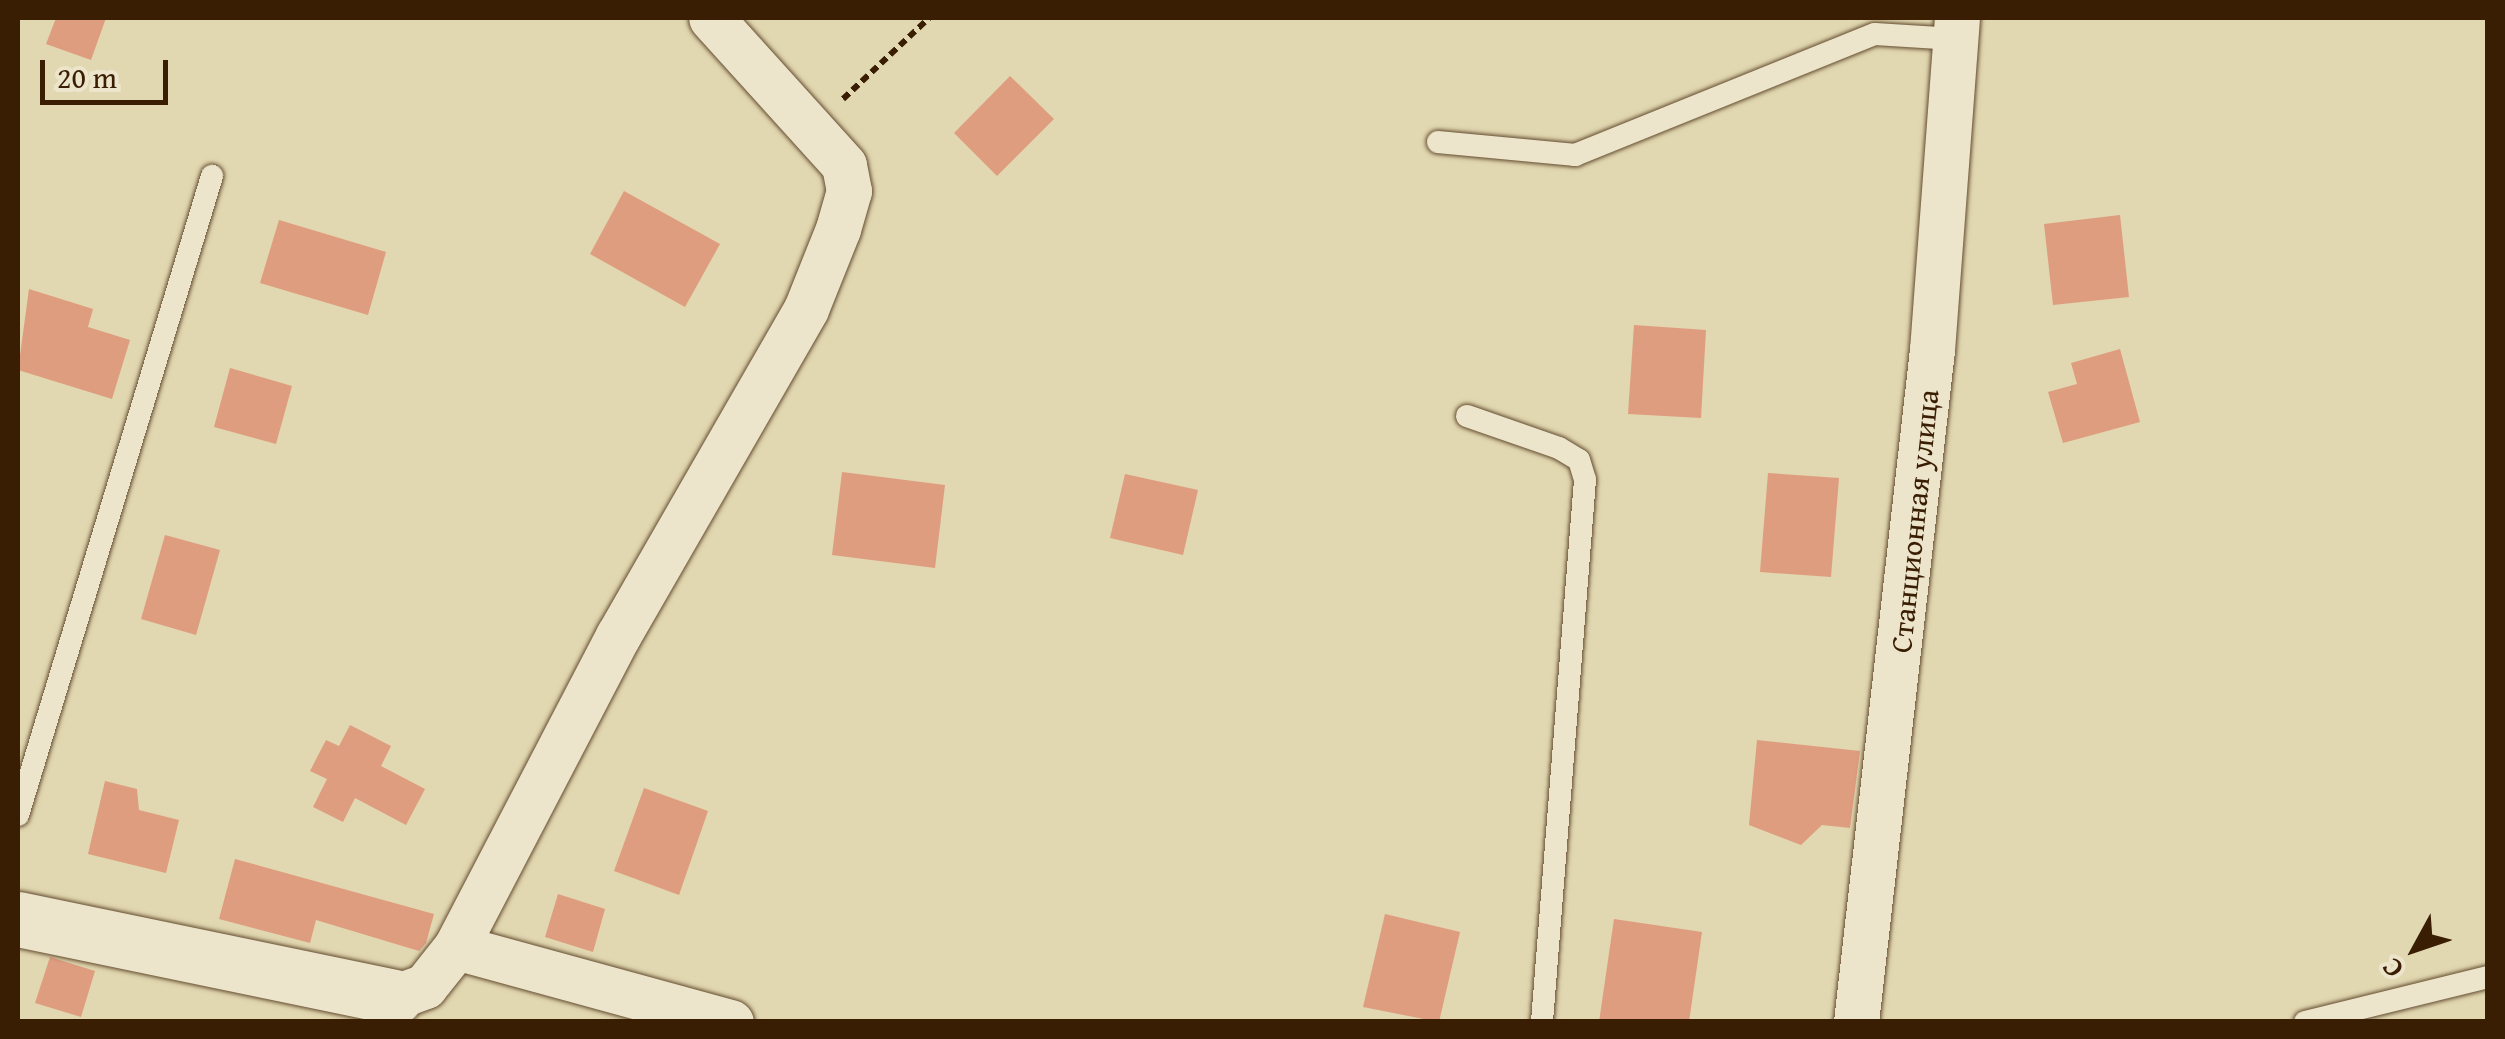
<!DOCTYPE html>
<meta charset="utf-8">
<style>
body{margin:0}
#map{position:relative;width:2505px;height:1039px;overflow:hidden;background:#e1d7b0;font-family:"Gentium Book Plus",serif}
div>[style]{position:absolute}
.building>*{inset:0;background:#df9d7f}
.path>*{height:6px;margin-top:-3px;transform-origin:0;background:repeating-linear-gradient(90deg,#3a1e04 0 8px,transparent 0 13px)}
.roads{filter:drop-shadow(0 0 2px #644c2f) drop-shadow(0 0 2px #644c2f)}
.service>*{height:22px;margin:-11px;padding:0 11px;transform-origin:11px;border-radius:11px;background:#ece5cc}
.minor>*{height:45px;margin:-22.5px;padding:0 22.5px;transform-origin:22.5px;border-radius:22.5px;background:#ece5cc}
.tertiary>*{height:55px;margin:-27.5px;padding:0 27.5px;transform-origin:27.5px;border-radius:27.5px;background:#ece5cc}
span{translate:-50% -50%;white-space:nowrap;text-align:center;line-height:1.15;-webkit-text-stroke:8px #ece5cc;paint-order:stroke}
.street-label{font-size:30px;color:#3a1e04}
.frame{position:absolute;inset:0;border:20px solid #3a1e04;pointer-events:none}
.north{position:absolute;left:2365px;top:899px;width:100px;height:100px;-webkit-text-stroke:8px #ece5cc;paint-order:stroke;rotate:230deg;font-size:28px;font-weight:700;line-height:40px;text-align:center;color:#3a1e04}
.north::after{content:'';display:block;margin:auto;width:35px;height:45px;background:#3a1e04;clip-path:polygon(50% 0,100% 100%,50% 72%,0 100%)}
.scale{position:absolute;left:40px;top:60px;width:128px;height:45px;box-sizing:border-box;border:5px solid #3a1e04;border-top:0;padding-left:12px;font-size:30px;line-height:35px;white-space:nowrap;color:#3a1e04;-webkit-text-stroke:8px #ece5cc;paint-order:stroke}
</style>
<div id="map">
<div class="building">
<div style="clip-path:polygon(56px 18px,106px 18px,91px 60px,46px 44px)"></div>
<div style="clip-path:polygon(1010px 76px,1054px 119px,997px 176px,954px 133px)"></div>
<div style="clip-path:polygon(624px 191px,720px 244px,685px 307px,590px 254px)"></div>
<div style="clip-path:polygon(2120px 215px,2129px 297px,2053px 305px,2044px 224px)"></div>
<div style="clip-path:polygon(279px 220px,386px 252px,368px 315px,260px 283px)"></div>
<div style="clip-path:polygon(29px 289px,93px 309px,88px 327px,130px 340px,112px 399px,18px 370px)"></div>
<div style="clip-path:polygon(1634px 325px,1706px 330px,1701px 418px,1628px 414px)"></div>
<div style="clip-path:polygon(2120px 349px,2140px 422px,2063px 443px,2048px 392px,2077px 384px,2071px 363px)"></div>
<div style="clip-path:polygon(230px 368px,292px 386px,276px 444px,214px 427px)"></div>
<div style="clip-path:polygon(842px 472px,945px 485px,935px 568px,832px 555px)"></div>
<div style="clip-path:polygon(1768px 473px,1839px 478px,1831px 577px,1760px 572px)"></div>
<div style="clip-path:polygon(1125px 474px,1198px 490px,1183px 555px,1110px 538px)"></div>
<div style="clip-path:polygon(165px 535px,220px 550px,196px 635px,141px 619px)"></div>
<div style="clip-path:polygon(350px 725px,391px 746px,381px 766px,425px 789px,406px 825px,355px 798px,343px 822px,313px 807px,327px 779px,310px 771px,326px 740px,339px 746px)"></div>
<div style="clip-path:polygon(1757px 740px,1860px 751px,1850px 828px,1822px 825px,1801px 845px,1749px 825px)"></div>
<div style="clip-path:polygon(105px 781px,137px 789px,139px 810px,179px 820px,166px 873px,88px 854px)"></div>
<div style="clip-path:polygon(644px 788px,708px 811px,679px 895px,614px 871px)"></div>
<div style="clip-path:polygon(235px 859px,434px 914px,426px 943px,419px 951px,316px 920px,310px 943px,219px 919px)"></div>
<div style="clip-path:polygon(558px 894px,605px 909px,593px 952px,545px 937px)"></div>
<div style="clip-path:polygon(1385px 914px,1460px 932px,1439px 1022px,1363px 1007px)"></div>
<div style="clip-path:polygon(1614px 919px,1702px 932px,1689px 1022px,1599px 1022px)"></div>
<div style="clip-path:polygon(50px 957px,95px 971px,81px 1017px,35px 1003px)"></div>
</div>
<div class="path">
<div style="left:843px;top:99px;width:118px;rotate:-43.3deg"></div>
</div>
<div class="roads">
<div class="service">
<div style="left:1438px;top:142px;width:138px;rotate:5.4deg"></div>
<div style="left:1575px;top:155px;width:323px;rotate:-22deg"></div>
<div style="left:1875px;top:34px;width:80px;rotate:3.6deg"></div>
<div style="left:1467px;top:416px;width:97px;rotate:19.2deg"></div>
<div style="left:1559px;top:448px;width:23px;rotate:31deg"></div>
<div style="left:1579px;top:460px;width:21px;rotate:73deg"></div>
<div style="left:1585px;top:480px;width:544px;rotate:94.54deg"></div>
<div style="left:18px;top:815px;width:668px;rotate:-73.11deg"></div>
<div style="left:2305px;top:1022px;width:188px;rotate:-13.8deg"></div>
</div>
<div class="minor">
<div style="left:456px;top:947px;width:285px;rotate:15.3deg"></div>
<div style="left:395px;top:997px;width:32px;rotate:-20deg"></div>
<div style="left:425px;top:986px;width:50px;rotate:-51.5deg"></div>
<div style="left:456px;top:947px;width:351px;rotate:-62.5deg"></div>
<div style="left:618px;top:636px;width:377px;rotate:-60.1deg"></div>
<div style="left:806px;top:309px;width:86px;rotate:-68.2deg"></div>
<div style="left:838px;top:229px;width:40px;rotate:-74deg"></div>
<div style="left:849px;top:191px;width:26px;rotate:-101deg"></div>
<div style="left:844px;top:165px;width:198px;rotate:-132.1deg"></div>
<div style="left:1856px;top:1022px;width:676px;rotate:-83.55deg"></div>
<div style="left:1932px;top:350px;width:333px;rotate:-85.7deg"></div>
</div>
<div class="tertiary">
<div style="left:18px;top:919px;width:385px;rotate:11.7deg"></div>
</div>
</div>
<div class="street-label">
<span style="left:1914px;top:521px;rotate:-84deg">Станционная улица</span>
</div>
<div class="frame"></div>
<div class="north">С</div>
<div class="scale">20 m</div>
</div>
